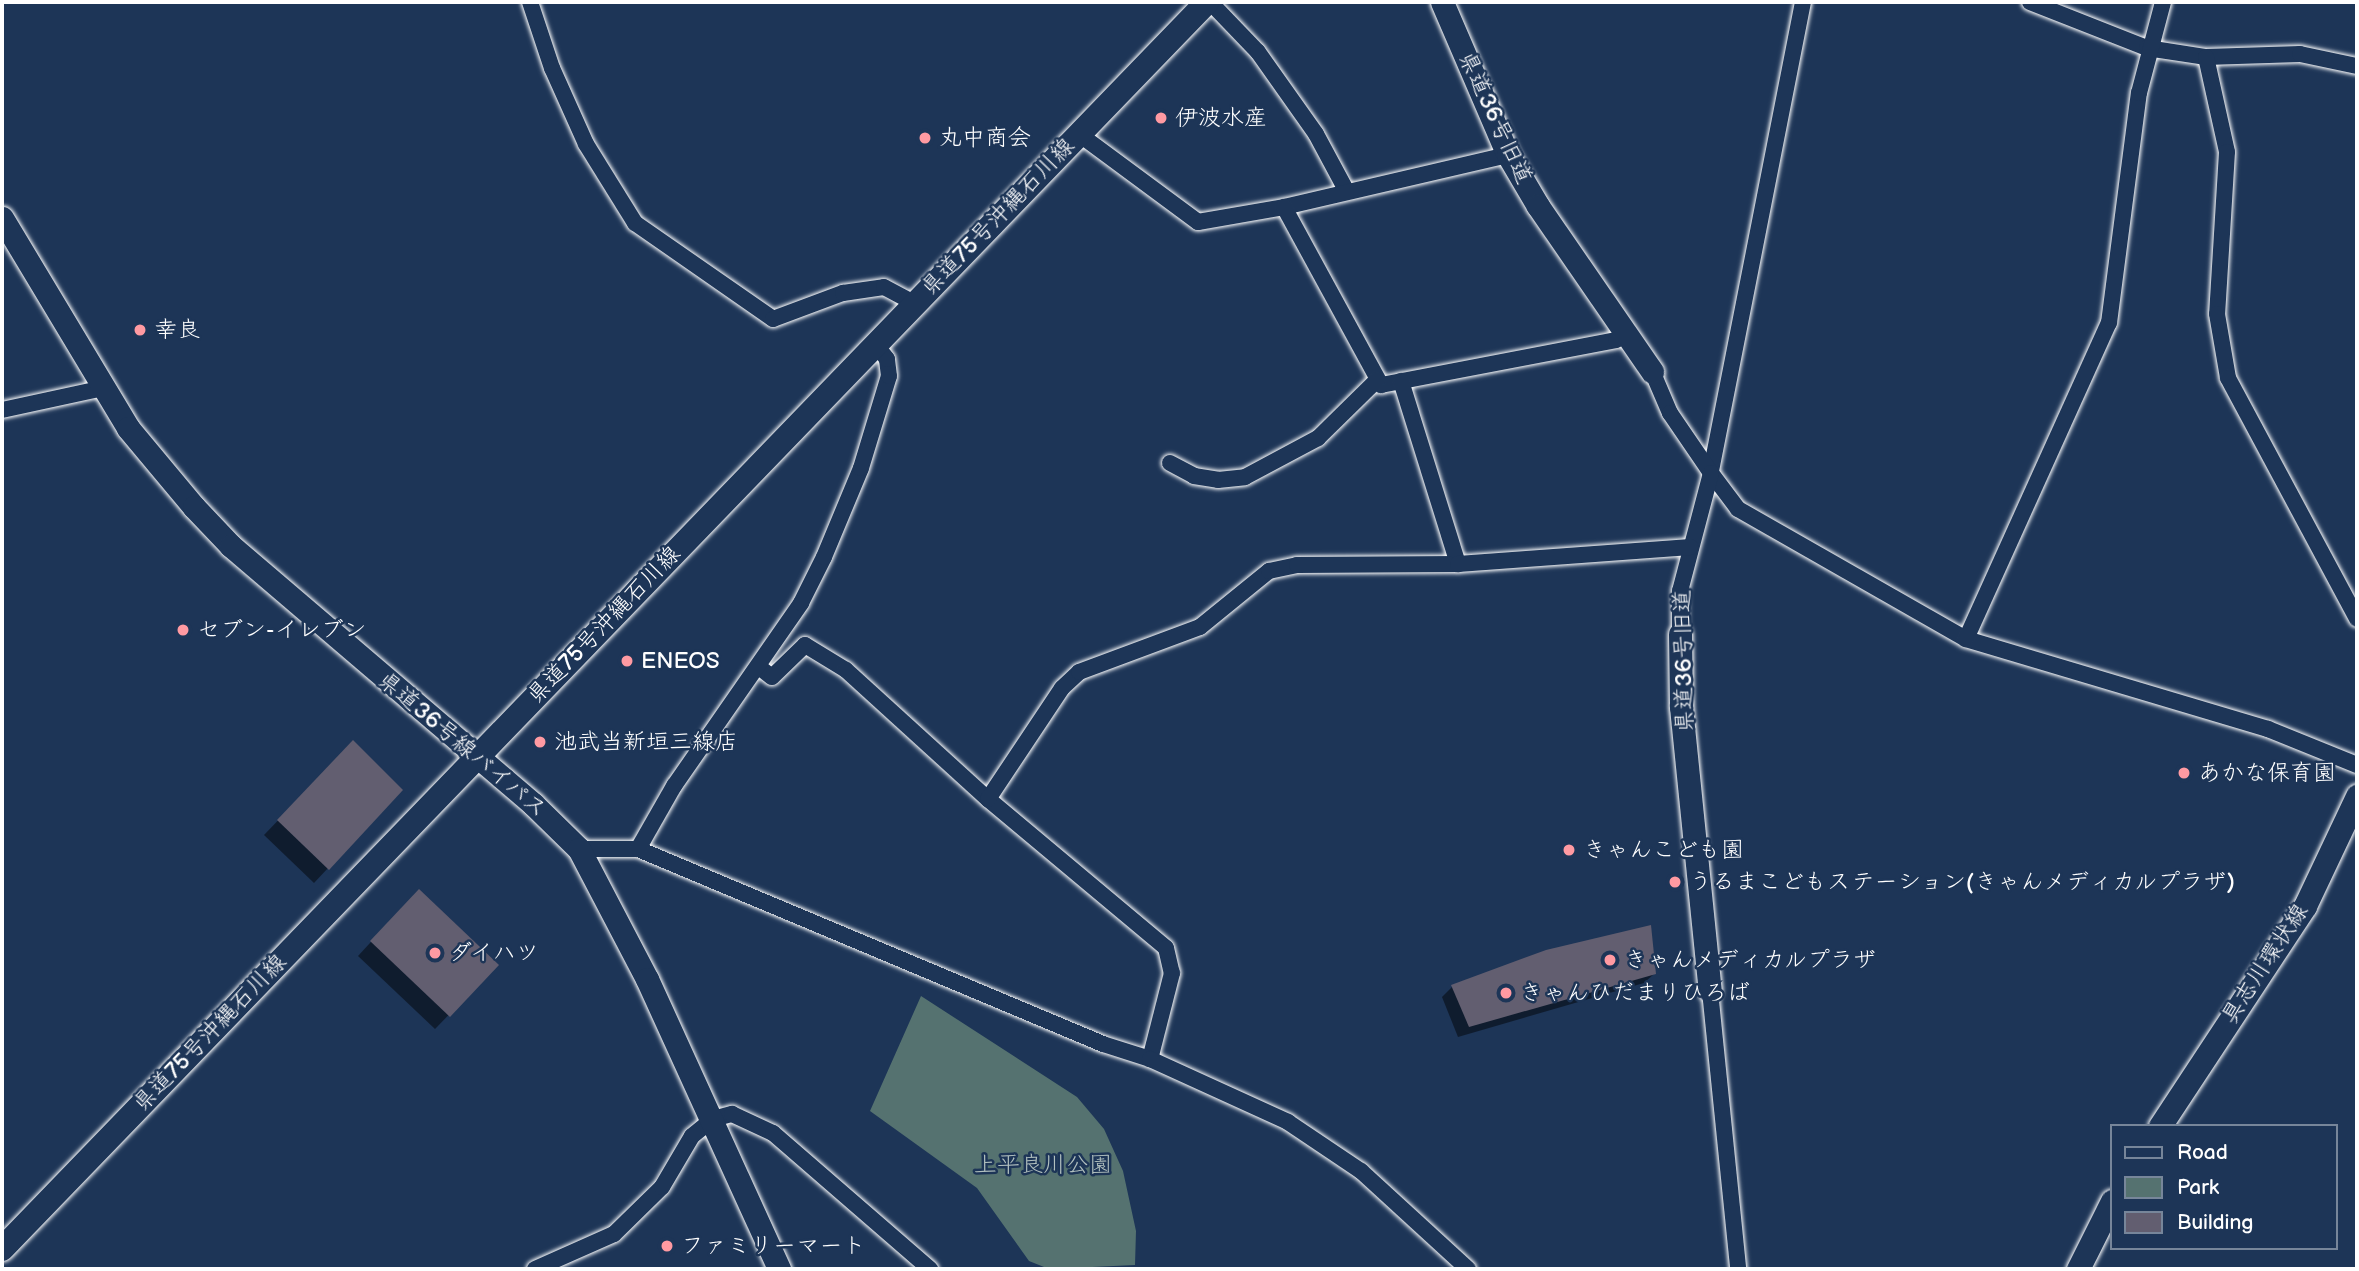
<!DOCTYPE html>
<meta charset="utf-8">
<style>
body{margin:0}
#map{position:relative;width:2359px;height:1271px;overflow:hidden;background:#1d3557;font-family:"Balsamiq Sans","Klee One",sans-serif}
div>[style]{position:absolute}
.green>*{inset:0;background:#557270}
.shadow>*{inset:0;background:#0007}
.building>*{inset:0;background:#625e70}
.roads{filter:drop-shadow(0 0 2px #fff) drop-shadow(0 0 2px #fff)}
.street>*{height:16px;margin:-8px;padding:0 8px;transform-origin:8px;border-radius:8px;background:#1d3557}
.secondary>*{height:23px;margin:-11.5px;padding:0 11.5px;transform-origin:11.5px;border-radius:11.5px;background:#1d3557}
.primary>*{height:24px;margin:-12px;padding:0 12px;transform-origin:12px;border-radius:12px;background:#1d3557}
.dots>*{width:19px;height:19px;translate:-50% -50%;box-sizing:border-box;border:4px solid #1d3557;border-radius:50%}
span{translate:-50% -50%;white-space:nowrap;text-align:center;line-height:1.15;-webkit-text-stroke:5px #1d3557;paint-order:stroke}
.poi-label{font-size:23px;color:#fff}
.left{translate:0 -50%;text-align:left}
.street-label{font-size:23px;color:#fff}
.park-label{font-size:23px;color:#b2c0bf}
.frame{position:absolute;inset:0;border:4px solid #fff;pointer-events:none}
.legend{position:absolute;left:2110px;top:1124px;width:228px;height:126px;box-sizing:border-box;background:#1d3557;border:2px solid #77869a;margin:0;padding:9px 12px;list-style:none;font-size:21px;color:#fff}
.legend li{display:flex;align-items:center;gap:14px;height:35px}
.legend b{width:35px;border:2px solid #77869a}
</style>
<div id="map">
<div class="green">
<div style="clip-path:polygon(921px 996px,1077px 1097px,1104px 1129px,1123px 1171px,1136px 1231px,1135px 1265px,1049px 1269px,1029px 1261px,977px 1188px,870px 1111px)"></div>
</div>
<div class="shadow">
<div style="clip-path:polygon(340px 756px,401px 790px,314px 883px,264px 835px)"></div>
<div style="clip-path:polygon(405px 905px,497px 965px,435px 1029px,358px 956px)"></div>
<div style="clip-path:polygon(1655px 973px,1644px 983px,1458px 1037px,1442px 997px,1452px 987px)"></div>
</div>
<div class="building">
<div style="clip-path:polygon(353px 740px,403px 790px,329px 870px,277px 820px)"></div>
<div style="clip-path:polygon(419px 889px,499px 965px,450px 1017px,370px 941px)"></div>
<div style="clip-path:polygon(1651px 925px,1656px 974px,1469px 1027px,1451px 985px,1546px 950px)"></div>
</div>
<div class="roads">
<div class="street">
<div style="left:530px;top:2px;width:70px;rotate:71.6deg"></div>
<div style="left:552px;top:68px;width:83px;rotate:65.9deg"></div>
<div style="left:586px;top:144px;width:93px;rotate:58.2deg"></div>
<div style="left:635px;top:223px;width:168px;rotate:34.8deg"></div>
<div style="left:773px;top:319px;width:75px;rotate:-20.4deg"></div>
<div style="left:843px;top:293px;width:41px;rotate:-8.3deg"></div>
<div style="left:884px;top:287px;width:34px;rotate:28deg"></div>
<div style="left:1210px;top:2px;width:69px;rotate:46.2deg"></div>
<div style="left:1258px;top:52px;width:100px;rotate:54.7deg"></div>
<div style="left:1316px;top:134px;width:64px;rotate:61.8deg"></div>
<div style="left:1803px;top:2px;width:480px;rotate:101.1deg"></div>
<div style="left:1711px;top:473px;width:45px;rotate:53.1deg"></div>
<div style="left:1738px;top:509px;width:262px;rotate:29.7deg"></div>
<div style="left:1966px;top:639px;width:315px;rotate:16.6deg"></div>
<div style="left:2268px;top:729px;width:96px;rotate:22deg"></div>
<div style="left:2030px;top:2px;width:126px;rotate:21.5deg"></div>
<div style="left:2147px;top:48px;width:60px;rotate:8.7deg"></div>
<div style="left:2206px;top:57px;width:94px;rotate:-1.8deg"></div>
<div style="left:2300px;top:54px;width:58px;rotate:11.9deg"></div>
<div style="left:2206px;top:57px;width:97px;rotate:77.5deg"></div>
<div style="left:2227px;top:152px;width:162px;rotate:93.5deg"></div>
<div style="left:2217px;top:314px;width:65px;rotate:80.2deg"></div>
<div style="left:2228px;top:378px;width:273px;rotate:61.8deg"></div>
<div style="left:1079px;top:134px;width:148px;rotate:36.5deg"></div>
<div style="left:1198px;top:222px;width:87px;rotate:-9.9deg"></div>
<div style="left:1284px;top:207px;width:230px;rotate:-13.1deg"></div>
<div style="left:1284px;top:207px;width:203px;rotate:61.4deg"></div>
<div style="left:1381px;top:385px;width:239px;rotate:-10.8deg"></div>
<div style="left:1616px;top:340px;width:12px;rotate:-35deg"></div>
<div style="left:1652px;top:371px;width:46px;rotate:66.8deg"></div>
<div style="left:1670px;top:413px;width:73px;rotate:55.7deg"></div>
<div style="left:1711px;top:473px;width:122px;rotate:104.7deg"></div>
<div style="left:1680px;top:591px;width:43px;rotate:90deg"></div>
<div style="left:1401px;top:381px;width:192px;rotate:72.7deg"></div>
<div style="left:2px;top:410px;width:104px;rotate:-12.2deg"></div>
<div style="left:1170px;top:463px;width:27px;rotate:28deg"></div>
<div style="left:1194px;top:476px;width:24px;rotate:9deg"></div>
<div style="left:1218px;top:480px;width:27px;rotate:-6deg"></div>
<div style="left:1245px;top:477px;width:83px;rotate:-28.1deg"></div>
<div style="left:1318px;top:438px;width:83px;rotate:-44.5deg"></div>
<div style="left:1966px;top:639px;width:347px;rotate:-65.7deg"></div>
<div style="left:2109px;top:323px;width:232px;rotate:-82.6deg"></div>
<div style="left:2139px;top:93px;width:94px;rotate:-75.2deg"></div>
<div style="left:759px;top:667px;width:16px;rotate:38deg"></div>
<div style="left:772px;top:677px;width:46px;rotate:-44.1deg"></div>
<div style="left:805px;top:645px;width:48px;rotate:31.4deg"></div>
<div style="left:846px;top:670px;width:192px;rotate:42.3deg"></div>
<div style="left:988px;top:799px;width:232px;rotate:39.9deg"></div>
<div style="left:1166px;top:948px;width:26px;rotate:77deg"></div>
<div style="left:1172px;top:973px;width:89px;rotate:104.3deg"></div>
<div style="left:988px;top:799px;width:133px;rotate:-56.3deg"></div>
<div style="left:1062px;top:688px;width:23px;rotate:-43deg"></div>
<div style="left:1079px;top:672px;width:129px;rotate:-20.4deg"></div>
<div style="left:1200px;top:627px;width:89px;rotate:-39.1deg"></div>
<div style="left:1269px;top:571px;width:29px;rotate:-12deg"></div>
<div style="left:1297px;top:565px;width:161px;rotate:-0.4deg"></div>
<div style="left:1458px;top:564px;width:233px;rotate:-4.2deg"></div>
<div style="left:579px;top:849px;width:59px"></div>
<div style="left:638px;top:849px;width:504px;rotate:22.75deg"></div>
<div style="left:1103px;top:1044px;width:49px;rotate:17.7deg"></div>
<div style="left:1150px;top:1059px;width:152px;rotate:24.5deg"></div>
<div style="left:1288px;top:1122px;width:88px;rotate:33.9deg"></div>
<div style="left:1361px;top:1171px;width:145px;rotate:42.5deg"></div>
<div style="left:638px;top:849px;width:73px;rotate:-60.3deg"></div>
<div style="left:674px;top:786px;width:223px;rotate:-55.2deg"></div>
<div style="left:801px;top:603px;width:51px;rotate:-63.4deg"></div>
<div style="left:824px;top:557px;width:96px;rotate:-67.4deg"></div>
<div style="left:861px;top:468px;width:96px;rotate:-73.1deg"></div>
<div style="left:889px;top:376px;width:17px;rotate:-97deg"></div>
<div style="left:887px;top:359px;width:18px;rotate:-128deg"></div>
<div style="left:1710px;top:991px;width:279px;rotate:84.2deg"></div>
<div style="left:535px;top:1269px;width:86px;rotate:-23.9deg"></div>
<div style="left:614px;top:1234px;width:67px;rotate:-44.4deg"></div>
<div style="left:662px;top:1187px;width:59px;rotate:-59.5deg"></div>
<div style="left:692px;top:1136px;width:27px;rotate:-39deg"></div>
<div style="left:713px;top:1119px;width:20px;rotate:-15deg"></div>
<div style="left:732px;top:1114px;width:45px;rotate:24.9deg"></div>
<div style="left:773px;top:1133px;width:208px;rotate:40.9deg"></div>
</div>
<div class="secondary">
<div style="left:1442px;top:2px;width:167px;rotate:66.7deg"></div>
<div style="left:1508px;top:155px;width:59px;rotate:59.5deg"></div>
<div style="left:1538px;top:206px;width:201px;rotate:55.4deg"></div>
<div style="left:2px;top:218px;width:245px;rotate:59deg"></div>
<div style="left:128px;top:428px;width:103px;rotate:50.1deg"></div>
<div style="left:194px;top:507px;width:54px;rotate:46.5deg"></div>
<div style="left:231px;top:546px;width:397px;rotate:40.5deg"></div>
<div style="left:533px;top:804px;width:64px;rotate:44.4deg"></div>
<div style="left:579px;top:849px;width:147px;rotate:62.4deg"></div>
<div style="left:647px;top:979px;width:319px;rotate:65.5deg"></div>
<div style="left:1680px;top:634px;width:73px;rotate:89.2deg"></div>
<div style="left:1681px;top:707px;width:285px;rotate:84.2deg"></div>
<div style="left:2160px;top:1126px;width:263px;rotate:-56.6deg"></div>
<div style="left:2305px;top:906px;width:122px;rotate:-64.7deg"></div>
<div style="left:2078px;top:1269px;width:76px;rotate:-63.4deg"></div>
</div>
<div class="primary">
<div style="left:2px;top:1249px;width:1734px;rotate:-45.98deg"></div>
</div>
</div>
<div class="dots">
<div style="left:1161px;top:118px;background:#ff9aa2"></div>
<div style="left:925px;top:138px;background:#ff9aa2"></div>
<div style="left:140px;top:330px;background:#ff9aa2"></div>
<div style="left:183px;top:630px;background:#ff9aa2"></div>
<div style="left:627px;top:661px;background:#ff9aa2"></div>
<div style="left:540px;top:742px;background:#ff9aa2"></div>
<div style="left:2184px;top:773px;background:#ff9aa2"></div>
<div style="left:1569px;top:850px;background:#ff9aa2"></div>
<div style="left:1675px;top:882px;background:#ff9aa2"></div>
<div style="left:435px;top:953px;background:#ff9aa2"></div>
<div style="left:1610px;top:960px;background:#ff9aa2"></div>
<div style="left:1506px;top:993px;background:#ff9aa2"></div>
<div style="left:667px;top:1246px;background:#ff9aa2"></div>
</div>
<div class="poi-label">
<span class="left" style="left:1175px;top:118px">伊波水産</span>
<span class="left" style="left:939px;top:138px">丸中商会</span>
<span class="left" style="left:154px;top:330px">幸良</span>
<span class="left" style="left:197px;top:630px">セブン-イレブン</span>
<span class="left" style="left:641px;top:661px">ENEOS</span>
<span class="left" style="left:554px;top:742px">池武当新垣三線店</span>
<span class="left" style="left:2198px;top:773px">あかな保育園</span>
<span class="left" style="left:1583px;top:850px">きゃんこども園</span>
<span class="left" style="left:1689px;top:882px">うるまこどもステーション(きゃんメディカルプラザ)</span>
<span class="left" style="left:449px;top:953px">ダイハツ</span>
<span class="left" style="left:1624px;top:960px">きゃんメディカルプラザ</span>
<span class="left" style="left:1520px;top:993px">きゃんひだまりひろば</span>
<span class="left" style="left:681px;top:1246px">ファミリーマート</span>
</div>
<div class="street-label">
<span style="left:1495px;top:118px;rotate:65deg">県道36号旧道</span>
<span style="left:998px;top:217px;rotate:-46deg">県道75号沖縄石川線</span>
<span style="left:604px;top:625px;rotate:-46deg">県道75号沖縄石川線</span>
<span style="left:1684px;top:661px;rotate:-91deg">県道36号旧道</span>
<span style="left:462px;top:745px;rotate:40deg">県道36号線バイパス</span>
<span style="left:2265px;top:964px;rotate:-57deg">具志川環状線</span>
<span style="left:210px;top:1033px;rotate:-46deg">県道75号沖縄石川線</span>
</div>
<div class="park-label">
<span style="left:1043px;top:1165px">上平良川公園</span>
</div>
<div class="frame"></div>
<ul class="legend">
<li><b style="height:9px;background:#1d3557"></b>Road</li>
<li><b style="height:19px;background:#557270"></b>Park</li>
<li><b style="height:19px;background:#625e70"></b>Building</li>
</ul>
</div>
